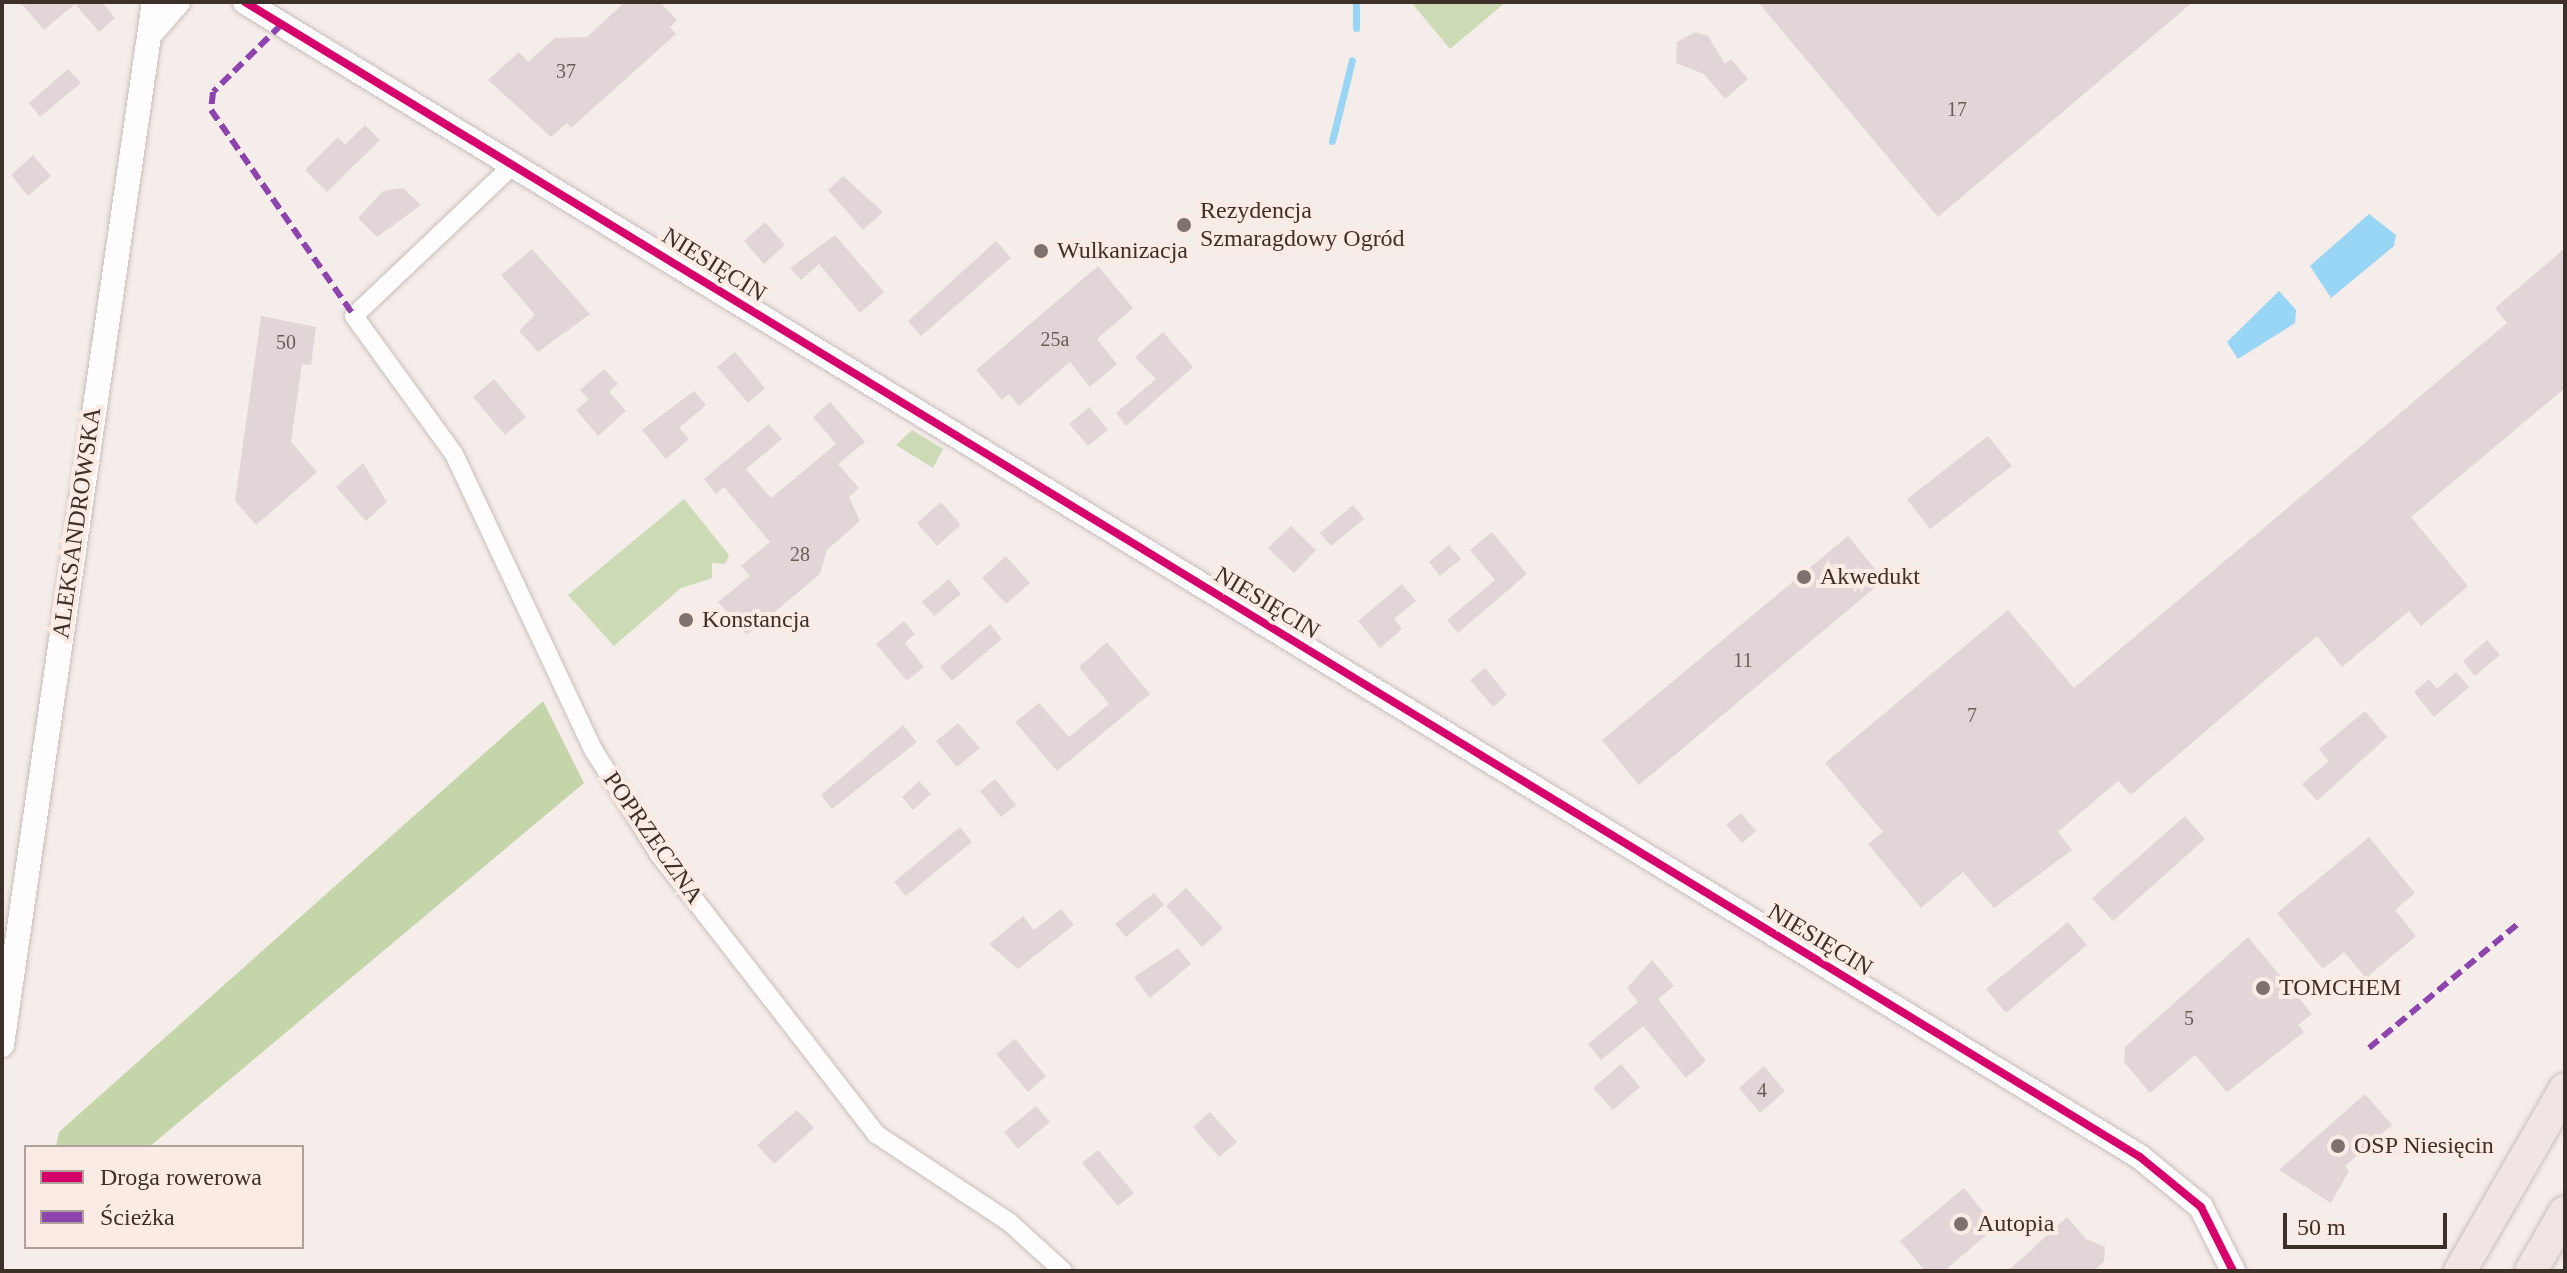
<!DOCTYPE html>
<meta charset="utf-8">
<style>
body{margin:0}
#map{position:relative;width:2567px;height:1273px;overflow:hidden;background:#f5edea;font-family:"Times New Roman",serif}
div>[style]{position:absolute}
.green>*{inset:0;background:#cddab6}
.forest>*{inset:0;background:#c5d5aa}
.water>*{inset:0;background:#99d5f4}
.stream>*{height:7px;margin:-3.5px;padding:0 3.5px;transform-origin:3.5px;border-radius:3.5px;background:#99d5f4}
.building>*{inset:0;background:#e2d5d8}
.roads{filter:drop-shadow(0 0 2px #c7beba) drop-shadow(0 0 2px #c7beba)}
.street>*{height:18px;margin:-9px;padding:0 9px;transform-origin:9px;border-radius:9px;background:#fefcfc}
.secondary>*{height:24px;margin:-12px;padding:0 12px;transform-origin:12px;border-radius:12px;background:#fefcfc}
.highway>*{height:32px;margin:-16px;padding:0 16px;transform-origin:16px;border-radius:16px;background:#f1e5e3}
.quiet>*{height:6px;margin-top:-3px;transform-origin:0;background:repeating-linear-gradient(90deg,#8e44ad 0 12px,transparent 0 18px)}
.cycleway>*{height:8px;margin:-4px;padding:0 4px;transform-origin:4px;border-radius:4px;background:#d6006c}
.dots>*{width:22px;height:22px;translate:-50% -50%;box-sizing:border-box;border:4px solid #faece5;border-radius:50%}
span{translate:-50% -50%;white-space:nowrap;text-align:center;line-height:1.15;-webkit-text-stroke:8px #faece5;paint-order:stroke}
.number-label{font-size:20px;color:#695c58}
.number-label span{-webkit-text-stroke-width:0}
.poi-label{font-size:24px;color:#3d3029}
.left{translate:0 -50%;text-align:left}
.street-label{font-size:24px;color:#3d3029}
.frame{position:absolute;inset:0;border:4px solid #3d3029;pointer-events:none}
.legend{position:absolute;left:24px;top:1145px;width:280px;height:104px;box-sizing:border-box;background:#faece5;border:2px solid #aea19a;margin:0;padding:10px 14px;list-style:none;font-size:24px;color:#3d3029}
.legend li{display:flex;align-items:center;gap:16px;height:40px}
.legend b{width:40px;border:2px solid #aea19a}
.scale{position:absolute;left:2283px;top:1213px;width:164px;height:36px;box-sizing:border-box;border:4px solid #3d3029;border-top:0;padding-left:10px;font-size:24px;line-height:28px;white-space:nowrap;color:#3d3029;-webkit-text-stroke:6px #faece5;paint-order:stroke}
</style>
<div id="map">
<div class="green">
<div style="clip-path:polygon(1411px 2px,1506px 2px,1450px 49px)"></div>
<div style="clip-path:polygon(912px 430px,943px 449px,933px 468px,896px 445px)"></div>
<div style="clip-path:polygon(684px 499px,729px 555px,725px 564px,712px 563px,712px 578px,681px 588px,614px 646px,568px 595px)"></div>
</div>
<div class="forest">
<div style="clip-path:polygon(543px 701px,584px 783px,149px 1147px,56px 1147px,59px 1132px)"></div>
</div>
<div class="water">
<div style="clip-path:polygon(2369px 214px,2396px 235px,2394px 246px,2331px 298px,2310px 266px)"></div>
<div style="clip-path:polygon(2279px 291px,2296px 310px,2295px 323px,2238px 359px,2227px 342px)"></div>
</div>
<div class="stream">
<div style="left:1356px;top:28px;width:26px;rotate:-90deg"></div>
<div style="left:1332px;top:141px;width:83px;rotate:-76.1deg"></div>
</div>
<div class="building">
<div style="clip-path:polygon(20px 2px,102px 2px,115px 18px,99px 32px,75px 4px,44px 30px)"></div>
<div style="clip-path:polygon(625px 2px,660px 2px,677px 20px,670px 27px,676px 34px,571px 128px,567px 123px,551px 137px,488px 80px,519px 52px,528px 62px,555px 38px,587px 37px)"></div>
<div style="clip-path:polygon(1758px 2px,2193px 2px,1938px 217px)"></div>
<div style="clip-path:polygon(1695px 32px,1708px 36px,1725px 64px,1731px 59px,1748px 79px,1725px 99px,1704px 74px,1676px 63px,1677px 42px)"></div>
<div style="clip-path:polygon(68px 69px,81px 83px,40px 117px,29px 103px)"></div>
<div style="clip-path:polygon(365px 125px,380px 140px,327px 192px,305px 170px,338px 137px,345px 145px)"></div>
<div style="clip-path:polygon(33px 155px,51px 176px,28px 196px,11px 175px)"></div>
<div style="clip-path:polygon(843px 176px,883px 212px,863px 230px,828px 190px)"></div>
<div style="clip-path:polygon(403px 188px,421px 205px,377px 237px,358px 218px,383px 191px)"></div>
<div style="clip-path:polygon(765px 222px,785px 245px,764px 264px,744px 241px)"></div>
<div style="clip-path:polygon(835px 235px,884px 292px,860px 313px,819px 264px,801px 280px,790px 268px)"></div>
<div style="clip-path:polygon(996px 241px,1011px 258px,921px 336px,908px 321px)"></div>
<div style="clip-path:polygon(2565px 248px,2565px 388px,2411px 517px,2468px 586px,2421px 626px,2409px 611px,2342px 667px,2317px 636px,2131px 795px,2118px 781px,2058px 832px,2072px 850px,1994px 908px,1963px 872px,1921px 908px,1868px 844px,1883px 832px,1825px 763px,2008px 610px,2074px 688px,2507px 323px,2495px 308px)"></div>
<div style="clip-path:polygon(532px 249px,590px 314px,538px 352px,519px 331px,535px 315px,501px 275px)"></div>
<div style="clip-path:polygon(1098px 266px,1133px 308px,1097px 339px,1117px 364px,1090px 387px,1070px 362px,1019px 406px,1009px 394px,1002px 400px,976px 370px)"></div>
<div style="clip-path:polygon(261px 316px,316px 327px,311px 365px,302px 364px,291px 442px,317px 472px,256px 525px,235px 501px)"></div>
<div style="clip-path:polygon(1163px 332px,1193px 367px,1126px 426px,1116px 413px,1156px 379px,1135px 357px)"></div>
<div style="clip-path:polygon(735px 352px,765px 388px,748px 403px,717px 367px)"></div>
<div style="clip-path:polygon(604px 369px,618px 384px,609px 392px,626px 411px,598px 436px,576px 410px,589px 399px,580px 390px)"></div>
<div style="clip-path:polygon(494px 379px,526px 417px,505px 435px,473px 397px)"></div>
<div style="clip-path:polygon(694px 391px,706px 405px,679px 428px,689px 439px,666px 459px,642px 430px)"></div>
<div style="clip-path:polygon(830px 402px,865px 442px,838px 464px,859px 488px,849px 497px,860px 521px,827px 550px,820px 574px,747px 635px,718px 602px,750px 576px,741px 566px,770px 542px,724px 487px,716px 494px,704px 479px,769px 424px,782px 439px,746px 469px,771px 498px,836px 444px,813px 417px)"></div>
<div style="clip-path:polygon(1089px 407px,1108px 430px,1088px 446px,1069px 424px)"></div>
<div style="clip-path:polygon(1988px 436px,2012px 466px,1930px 529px,1907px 499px)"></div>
<div style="clip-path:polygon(363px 463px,387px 502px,366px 521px,336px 487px)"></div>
<div style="clip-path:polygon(941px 502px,961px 525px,937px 546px,917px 523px)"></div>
<div style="clip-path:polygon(1353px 505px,1364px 519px,1331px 546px,1320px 533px)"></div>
<div style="clip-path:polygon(1291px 526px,1316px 550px,1294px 573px,1268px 548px)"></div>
<div style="clip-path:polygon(1492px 532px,1527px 574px,1458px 633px,1447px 620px,1495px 580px,1470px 550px)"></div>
<div style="clip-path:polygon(1848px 536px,1884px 580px,1639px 785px,1602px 740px)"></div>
<div style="clip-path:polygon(1449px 545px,1461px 559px,1440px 576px,1429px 562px)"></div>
<div style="clip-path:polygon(1006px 556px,1030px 583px,1006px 604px,982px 578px)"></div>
<div style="clip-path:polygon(949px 579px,961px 594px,934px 616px,922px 602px)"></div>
<div style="clip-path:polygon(1402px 584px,1416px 601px,1394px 619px,1402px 629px,1380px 648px,1358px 621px)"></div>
<div style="clip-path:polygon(904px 621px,915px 634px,905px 643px,924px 667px,907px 681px,876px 644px)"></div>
<div style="clip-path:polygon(990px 624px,1002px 639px,952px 681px,940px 667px)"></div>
<div style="clip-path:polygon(2487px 640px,2500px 655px,2475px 676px,2463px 661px)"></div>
<div style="clip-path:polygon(1107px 642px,1150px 694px,1057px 771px,1015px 722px,1039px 703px,1069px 737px,1109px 704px,1079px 667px)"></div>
<div style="clip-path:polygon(1485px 668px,1507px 695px,1493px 707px,1470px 680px)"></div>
<div style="clip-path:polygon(2456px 672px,2469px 687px,2434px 717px,2414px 692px,2429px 679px,2437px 689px)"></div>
<div style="clip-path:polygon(2365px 711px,2387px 737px,2317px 801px,2302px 784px,2329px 761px,2319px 749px)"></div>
<div style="clip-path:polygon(958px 723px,980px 748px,957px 767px,936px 741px)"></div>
<div style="clip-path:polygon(903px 725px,917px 742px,832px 809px,821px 795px)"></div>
<div style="clip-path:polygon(995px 779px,1016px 805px,1001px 817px,980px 791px)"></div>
<div style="clip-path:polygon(919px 781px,931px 794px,913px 810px,902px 797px)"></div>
<div style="clip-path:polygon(1741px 813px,1756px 831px,1742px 843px,1726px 825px)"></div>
<div style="clip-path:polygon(2185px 816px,2205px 839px,2113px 921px,2092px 898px)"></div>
<div style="clip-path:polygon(960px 827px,972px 842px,906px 896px,894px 882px)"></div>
<div style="clip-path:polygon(2369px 837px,2415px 893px,2395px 910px,2416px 936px,2366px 978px,2344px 952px,2323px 969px,2277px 913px)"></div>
<div style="clip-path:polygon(1186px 888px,1223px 928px,1202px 947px,1166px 906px)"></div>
<div style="clip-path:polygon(1154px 893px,1164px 905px,1126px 937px,1115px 924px)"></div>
<div style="clip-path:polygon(1061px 909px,1074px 925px,1018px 969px,989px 944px,1023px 916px,1034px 930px)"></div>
<div style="clip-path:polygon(2068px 922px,2087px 945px,2006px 1013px,1986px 989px)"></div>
<div style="clip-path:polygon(2248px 937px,2312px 1014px,2298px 1025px,2304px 1032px,2227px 1092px,2195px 1055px,2150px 1093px,2124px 1062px,2125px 1047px)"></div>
<div style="clip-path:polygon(1178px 948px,1191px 964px,1150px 998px,1134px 977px)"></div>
<div style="clip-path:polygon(1652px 960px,1674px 986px,1658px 999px,1706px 1061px,1686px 1078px,1643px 1026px,1601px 1060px,1588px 1044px,1638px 1002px,1627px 988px)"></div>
<div style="clip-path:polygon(1015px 1039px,1046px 1076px,1028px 1092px,996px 1054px)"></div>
<div style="clip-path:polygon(1621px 1064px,1640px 1087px,1613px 1110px,1593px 1088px)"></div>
<div style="clip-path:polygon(1764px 1066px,1785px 1091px,1760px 1113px,1739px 1088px)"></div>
<div style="clip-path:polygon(2365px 1094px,2392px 1125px,2345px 1166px,2349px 1171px,2331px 1203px,2279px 1170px)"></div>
<div style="clip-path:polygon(1036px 1106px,1050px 1122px,1018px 1149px,1004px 1132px)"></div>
<div style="clip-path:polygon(797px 1110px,814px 1128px,774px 1164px,757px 1145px)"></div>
<div style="clip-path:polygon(1210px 1112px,1237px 1142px,1219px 1157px,1193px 1127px)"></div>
<div style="clip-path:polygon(1098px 1150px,1134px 1193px,1118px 1206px,1082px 1163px)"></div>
<div style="clip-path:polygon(1964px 1188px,1996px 1227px,1944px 1271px,1925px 1271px,1900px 1241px)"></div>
<div style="clip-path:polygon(2067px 1217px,2086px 1239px,2105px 1247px,2104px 1262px,2093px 1271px,2008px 1271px)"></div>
</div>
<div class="roads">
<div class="street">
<div style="left:513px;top:165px;width:219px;rotate:136.5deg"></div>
<div style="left:354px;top:316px;width:170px;rotate:54.1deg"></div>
<div style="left:454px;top:454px;width:328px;rotate:64.8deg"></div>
<div style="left:594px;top:751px;width:122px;rotate:57.7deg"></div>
<div style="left:659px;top:854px;width:354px;rotate:52.2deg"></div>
<div style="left:876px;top:1134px;width:159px;rotate:33.5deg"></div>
<div style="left:1009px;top:1222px;width:73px;rotate:42.2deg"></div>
</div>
<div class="secondary">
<div style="left:245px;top:2px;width:2219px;rotate:31.36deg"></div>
<div style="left:2140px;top:1157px;width:79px;rotate:39.3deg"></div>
<div style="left:2201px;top:1207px;width:72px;rotate:63.4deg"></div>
<div style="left:151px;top:33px;width:41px;rotate:-48.9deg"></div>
<div style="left:2px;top:1045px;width:1054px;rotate:-81.71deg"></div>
</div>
<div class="highway">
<div style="left:2460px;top:1271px;width:210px;rotate:-60deg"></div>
<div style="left:2531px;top:1271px;width:68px;rotate:-60deg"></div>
</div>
</div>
<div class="quiet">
<div style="left:281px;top:25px;width:95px;rotate:135.4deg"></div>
<div style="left:213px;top:92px;width:18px;rotate:96deg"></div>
<div style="left:211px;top:110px;width:251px;rotate:55.2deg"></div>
<div style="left:2369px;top:1048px;width:194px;rotate:-39.8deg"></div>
</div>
<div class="cycleway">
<div style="left:245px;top:2px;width:2219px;rotate:31.36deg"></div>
<div style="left:2140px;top:1157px;width:79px;rotate:39.3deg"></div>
<div style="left:2201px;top:1207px;width:72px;rotate:63.4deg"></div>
</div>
<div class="dots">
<div style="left:1184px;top:225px;background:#7d726d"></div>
<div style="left:1041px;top:251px;background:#7d726d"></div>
<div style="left:1804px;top:577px;background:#7d726d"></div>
<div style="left:686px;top:620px;background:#7d726d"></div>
<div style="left:2263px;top:988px;background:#7d726d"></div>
<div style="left:2338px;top:1146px;background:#7d726d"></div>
<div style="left:1961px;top:1224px;background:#7d726d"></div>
</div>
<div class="number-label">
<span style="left:566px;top:71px">37</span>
<span style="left:1957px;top:109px">17</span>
<span style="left:1055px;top:339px">25a</span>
<span style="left:286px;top:342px">50</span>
<span style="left:800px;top:554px">28</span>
<span style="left:1743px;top:660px">11</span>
<span style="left:1972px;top:715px">7</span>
<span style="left:2189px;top:1018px">5</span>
<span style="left:1762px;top:1090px">4</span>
</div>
<div class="poi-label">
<span class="left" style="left:1200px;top:225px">Rezydencja<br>Szmaragdowy Ogród</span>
<span class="left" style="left:1057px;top:251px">Wulkanizacja</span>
<span class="left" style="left:1820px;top:577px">Akwedukt</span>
<span class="left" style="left:702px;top:620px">Konstancja</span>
<span class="left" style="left:2279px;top:988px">TOMCHEM</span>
<span class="left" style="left:2354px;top:1146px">OSP Niesięcin</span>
<span class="left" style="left:1977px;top:1224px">Autopia</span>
</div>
<div class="street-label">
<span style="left:714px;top:265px;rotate:32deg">NIESIĘCIN</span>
<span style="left:77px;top:523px;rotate:-82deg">ALEKSANDROWSKA</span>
<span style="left:1267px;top:603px;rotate:31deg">NIESIĘCIN</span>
<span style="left:653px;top:838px;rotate:55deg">POPRZECZNA</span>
<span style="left:1820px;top:940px;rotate:31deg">NIESIĘCIN</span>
</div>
<div class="frame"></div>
<ul class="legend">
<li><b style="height:10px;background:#d6006c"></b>Droga rowerowa</li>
<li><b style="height:10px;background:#8e44ad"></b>Ścieżka</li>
</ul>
<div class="scale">50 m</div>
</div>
